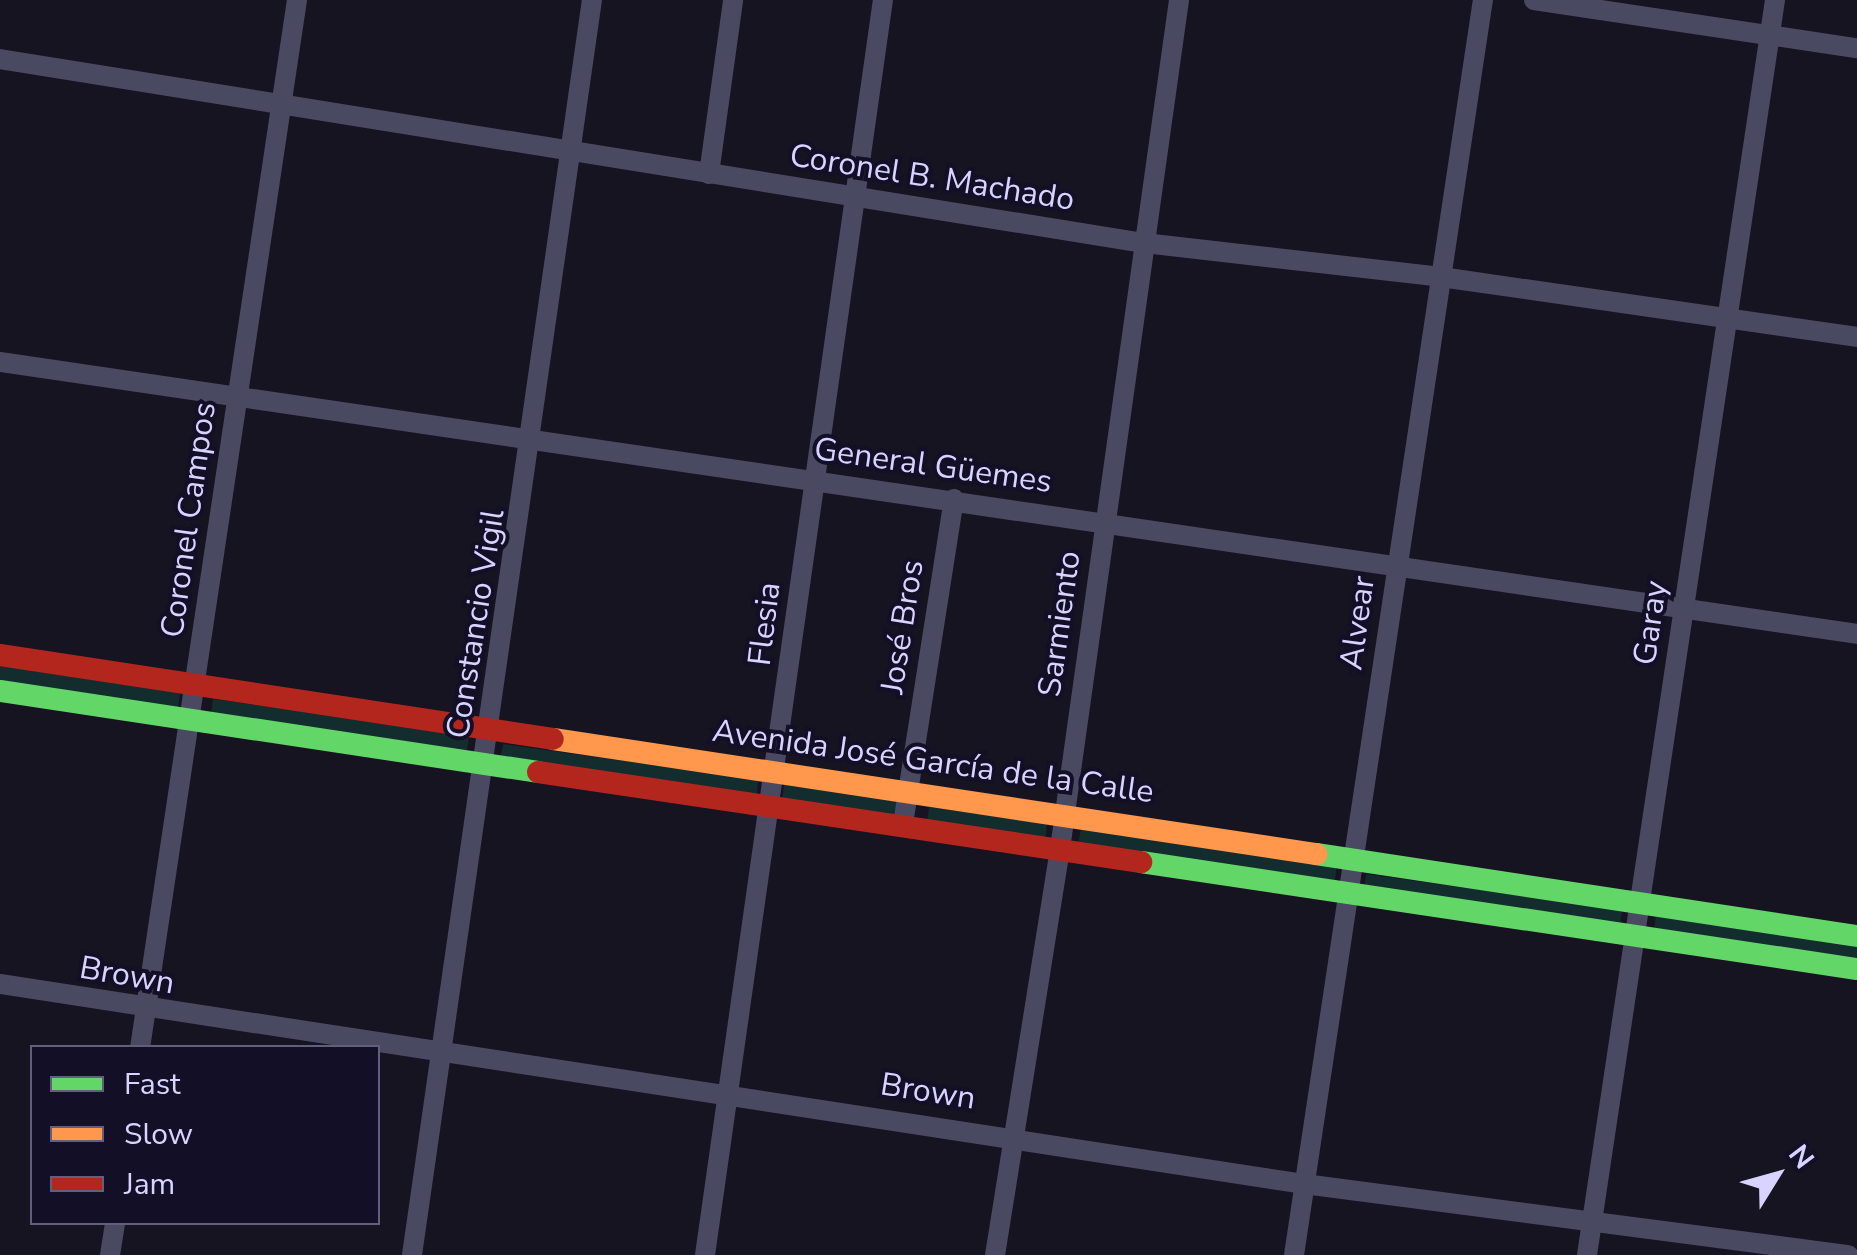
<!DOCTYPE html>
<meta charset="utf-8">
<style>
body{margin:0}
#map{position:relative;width:1857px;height:1255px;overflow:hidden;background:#161421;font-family:"Nunito Sans",sans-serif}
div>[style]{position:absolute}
.green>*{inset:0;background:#132c2d}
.street>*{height:20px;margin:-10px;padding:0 10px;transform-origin:10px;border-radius:10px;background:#4a4962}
.fast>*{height:22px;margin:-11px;padding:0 11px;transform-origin:11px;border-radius:11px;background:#63d668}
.slow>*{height:22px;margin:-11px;padding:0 11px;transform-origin:11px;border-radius:11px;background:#ff974d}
.jam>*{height:22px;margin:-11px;padding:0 11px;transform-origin:11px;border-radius:11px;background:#b3261e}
span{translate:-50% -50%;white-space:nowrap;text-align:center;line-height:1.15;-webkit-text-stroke:8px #130f26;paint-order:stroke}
.street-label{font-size:32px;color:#d9d4ff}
.legend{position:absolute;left:30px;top:1045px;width:350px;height:180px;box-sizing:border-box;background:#130f26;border:2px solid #625e7d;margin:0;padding:12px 18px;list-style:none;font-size:30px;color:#d9d4ff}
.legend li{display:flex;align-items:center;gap:20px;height:50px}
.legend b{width:50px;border:2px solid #625e7d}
.north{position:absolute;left:1727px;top:1125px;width:100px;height:100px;-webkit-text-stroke:8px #130f26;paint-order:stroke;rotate:53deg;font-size:28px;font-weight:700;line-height:40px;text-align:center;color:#d9d4ff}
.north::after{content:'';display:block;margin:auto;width:35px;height:45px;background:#d9d4ff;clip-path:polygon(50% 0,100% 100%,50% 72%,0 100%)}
</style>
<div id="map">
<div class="green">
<div style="clip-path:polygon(0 666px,180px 693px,178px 709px,0 682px)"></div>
<div style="clip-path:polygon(213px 699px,469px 735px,467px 751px,211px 715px)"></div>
<div style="clip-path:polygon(503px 744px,758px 780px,757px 796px,500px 760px)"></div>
<div style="clip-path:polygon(784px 785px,902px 801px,900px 817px,782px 800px)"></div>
<div style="clip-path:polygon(929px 807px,1047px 824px,1045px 840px,927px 823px)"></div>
<div style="clip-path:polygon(1081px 829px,1337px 864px,1335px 880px,1078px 844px)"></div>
<div style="clip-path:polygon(1366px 874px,1622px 910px,1620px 926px,1364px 890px)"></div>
<div style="clip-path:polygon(1656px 914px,1857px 942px,1857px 958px,1654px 930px)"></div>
</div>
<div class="street">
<div style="left:1534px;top:0;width:327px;rotate:8.5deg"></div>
<div style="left:0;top:59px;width:1159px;rotate:9.14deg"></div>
<div style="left:1144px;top:243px;width:299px;rotate:6.5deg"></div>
<div style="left:1441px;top:277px;width:420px;rotate:8.2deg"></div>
<div style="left:709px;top:174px;width:176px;rotate:-82.1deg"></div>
<div style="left:0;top:362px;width:1877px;rotate:8.33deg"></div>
<div style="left:903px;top:824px;width:329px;rotate:-81.1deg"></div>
<div style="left:0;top:984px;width:1319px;rotate:8.72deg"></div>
<div style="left:1304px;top:1184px;width:549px;rotate:7.44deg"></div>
<div style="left:140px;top:1048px;width:1060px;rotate:-81.48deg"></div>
<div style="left:110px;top:1255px;width:33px;rotate:-81deg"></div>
<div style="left:412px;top:1255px;width:1268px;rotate:-81.84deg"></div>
<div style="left:705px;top:1255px;width:1268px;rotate:-81.93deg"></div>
<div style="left:995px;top:1255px;width:411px;rotate:-80.9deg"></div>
<div style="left:1060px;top:849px;width:857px;rotate:-82.02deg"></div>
<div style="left:1294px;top:1255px;width:1269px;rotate:-81.44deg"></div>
<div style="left:1587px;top:1255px;width:1269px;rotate:-81.48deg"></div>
</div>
<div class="fast">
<div style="left:0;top:691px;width:544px;rotate:8.56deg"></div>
<div style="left:1316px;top:854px;width:547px;rotate:8.62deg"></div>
<div style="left:1141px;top:862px;width:724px;rotate:8.5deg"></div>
</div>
<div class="slow">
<div style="left:553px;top:739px;width:772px;rotate:8.57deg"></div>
</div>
<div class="jam">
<div style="left:0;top:655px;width:559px;rotate:8.64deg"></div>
<div style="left:538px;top:772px;width:610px;rotate:8.49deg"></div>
</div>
<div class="street-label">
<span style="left:932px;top:178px;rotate:9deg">Coronel B. Machado</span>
<span style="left:933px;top:466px;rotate:8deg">General Güemes</span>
<span style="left:189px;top:520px;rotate:-82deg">Coronel Campos</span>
<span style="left:1358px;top:623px;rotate:-82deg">Alvear</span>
<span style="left:1651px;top:623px;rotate:-82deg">Garay</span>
<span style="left:476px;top:624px;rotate:-81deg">Constancio Vigil</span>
<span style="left:765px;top:624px;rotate:-83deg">Flesia</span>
<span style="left:1060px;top:624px;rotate:-82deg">Sarmiento</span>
<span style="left:903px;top:627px;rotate:-81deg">José Bros</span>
<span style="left:933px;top:762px;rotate:8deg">Avenida José García de la Calle</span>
<span style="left:127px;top:976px;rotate:10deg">Brown</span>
<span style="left:928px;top:1092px;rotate:9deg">Brown</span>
</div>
<ul class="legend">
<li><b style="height:12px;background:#63d668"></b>Fast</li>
<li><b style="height:12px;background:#ff974d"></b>Slow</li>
<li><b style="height:12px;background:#b3261e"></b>Jam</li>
</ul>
<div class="north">N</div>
</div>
